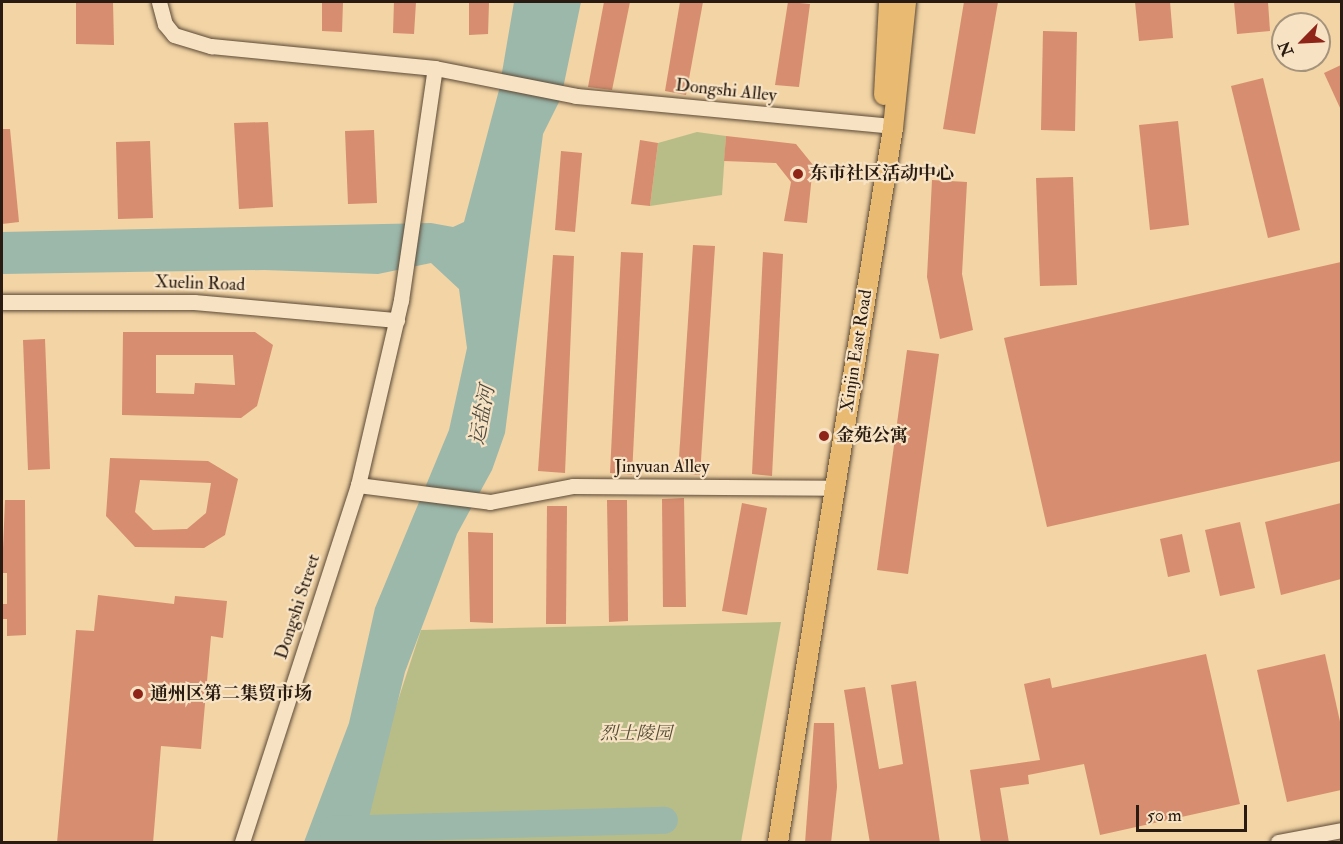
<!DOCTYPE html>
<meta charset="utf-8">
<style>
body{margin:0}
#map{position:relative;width:1343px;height:844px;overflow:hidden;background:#f2d4a5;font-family:"IM FELL Double Pica","Noto Serif SC",serif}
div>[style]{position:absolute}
.green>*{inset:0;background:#b8bd88}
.water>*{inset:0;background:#9bb8ab}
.river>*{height:27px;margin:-13.5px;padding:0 13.5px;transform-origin:13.5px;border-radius:13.5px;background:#9bb8ab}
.building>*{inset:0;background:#d78d6f}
.roads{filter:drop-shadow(0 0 2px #5b4936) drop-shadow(0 0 2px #5b4936)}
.minor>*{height:15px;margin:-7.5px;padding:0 7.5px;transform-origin:7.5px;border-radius:7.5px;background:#f7e3c4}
.major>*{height:20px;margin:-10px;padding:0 10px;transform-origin:10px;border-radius:10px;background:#e9ba72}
.dots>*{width:16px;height:16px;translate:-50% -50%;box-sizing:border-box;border:3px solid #f7e3c4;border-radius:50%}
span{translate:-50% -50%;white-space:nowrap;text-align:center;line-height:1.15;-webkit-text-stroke:4.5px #f7e3c4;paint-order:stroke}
.street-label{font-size:18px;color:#291b11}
.poi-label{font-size:18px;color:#291b11;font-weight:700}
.left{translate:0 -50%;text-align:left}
.park-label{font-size:18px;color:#544c35;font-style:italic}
.water-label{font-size:20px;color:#4b4a3f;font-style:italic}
.frame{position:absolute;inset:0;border:3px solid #291b11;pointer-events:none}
.north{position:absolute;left:1271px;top:12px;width:60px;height:60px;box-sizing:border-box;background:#f7e3c4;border:2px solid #a5937c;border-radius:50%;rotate:246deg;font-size:16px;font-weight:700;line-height:24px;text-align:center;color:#291b11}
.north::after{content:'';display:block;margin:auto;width:21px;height:27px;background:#8f2418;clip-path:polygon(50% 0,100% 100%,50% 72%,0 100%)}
.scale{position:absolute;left:1136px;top:805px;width:111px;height:27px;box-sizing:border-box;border:3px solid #291b11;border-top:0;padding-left:8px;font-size:18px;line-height:21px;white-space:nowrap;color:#291b11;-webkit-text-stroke:4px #f7e3c4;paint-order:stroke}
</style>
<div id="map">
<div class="green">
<div style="clip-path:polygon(697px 132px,726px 136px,722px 195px,650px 206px,658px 143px)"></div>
<div style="clip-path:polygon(781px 622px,741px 842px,363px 842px,387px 734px,421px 630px)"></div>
</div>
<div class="water">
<div style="clip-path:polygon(514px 2px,581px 2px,561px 98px,543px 134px,505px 433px,492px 470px,457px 534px,405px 672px,363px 842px,304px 842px,349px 723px,375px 608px,449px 430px,467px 348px,459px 289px,431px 263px,378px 274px,264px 270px,2px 274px,2px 232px,431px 223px,453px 227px,464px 222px,499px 90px)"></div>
</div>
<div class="river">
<div style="left:332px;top:829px;width:332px;rotate:-1.6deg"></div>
</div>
<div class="building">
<div style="clip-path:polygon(76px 2px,113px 2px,114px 45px,76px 44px)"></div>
<div style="clip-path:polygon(322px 2px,343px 2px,342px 32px,322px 31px)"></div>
<div style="clip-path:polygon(394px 2px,416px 2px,414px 34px,393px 33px)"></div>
<div style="clip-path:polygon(469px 2px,489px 2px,488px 34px,469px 35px)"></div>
<div style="clip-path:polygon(604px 2px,630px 2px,612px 90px,588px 87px)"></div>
<div style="clip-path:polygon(680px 2px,703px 2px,686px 95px,665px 91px)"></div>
<div style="clip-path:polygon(788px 2px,810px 4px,799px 87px,775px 85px)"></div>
<div style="clip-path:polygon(964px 2px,998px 2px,975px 134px,943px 129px)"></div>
<div style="clip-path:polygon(1135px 2px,1170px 2px,1173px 38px,1139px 41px)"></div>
<div style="clip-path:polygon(1234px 2px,1268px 2px,1270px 31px,1237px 34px)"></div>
<div style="clip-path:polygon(1043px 31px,1077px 32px,1075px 131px,1041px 130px)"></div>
<div style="clip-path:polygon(1341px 65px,1341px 110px,1324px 73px)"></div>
<div style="clip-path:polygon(1263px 78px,1300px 230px,1268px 238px,1231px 86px)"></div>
<div style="clip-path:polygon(1178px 121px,1189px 225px,1150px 230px,1139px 125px)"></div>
<div style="clip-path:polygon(268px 122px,273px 207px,239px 209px,234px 123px)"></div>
<div style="clip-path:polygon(2px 129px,10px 129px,19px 222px,2px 224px)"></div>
<div style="clip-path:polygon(374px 130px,377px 203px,348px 204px,345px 131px)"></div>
<div style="clip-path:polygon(726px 136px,796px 144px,813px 165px,807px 223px,784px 221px,791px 182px,776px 163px,724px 161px)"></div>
<div style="clip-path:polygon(640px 140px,658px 143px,650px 206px,631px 204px)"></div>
<div style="clip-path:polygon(150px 141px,153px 218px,118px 219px,116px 142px)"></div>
<div style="clip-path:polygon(561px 151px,582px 153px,575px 232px,555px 230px)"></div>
<div style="clip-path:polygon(1073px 177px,1077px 285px,1040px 286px,1036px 178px)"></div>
<div style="clip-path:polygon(932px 180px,967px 182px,962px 274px,973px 330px,940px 339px,927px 277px)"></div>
<div style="clip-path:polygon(693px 245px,715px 246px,700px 475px,678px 473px)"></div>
<div style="clip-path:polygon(621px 252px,643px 253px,632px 475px,610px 473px)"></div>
<div style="clip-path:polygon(763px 252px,783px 254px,772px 476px,752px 474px)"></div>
<div style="clip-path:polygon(553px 255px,574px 256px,565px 473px,538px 471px)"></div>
<div style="clip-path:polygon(1341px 262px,1341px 461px,1047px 527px,1004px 338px)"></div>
<div style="clip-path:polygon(evenodd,123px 332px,255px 332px,273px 345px,257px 406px,241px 418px,122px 415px,123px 332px,156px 355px,233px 355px,235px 385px,195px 383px,194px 394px,156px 393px,156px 355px)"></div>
<div style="clip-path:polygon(45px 339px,50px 469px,28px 470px,23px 340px)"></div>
<div style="clip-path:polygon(907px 350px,939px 354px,908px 574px,877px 570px)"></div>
<div style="clip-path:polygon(evenodd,110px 458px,208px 461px,238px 479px,225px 535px,204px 548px,135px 547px,106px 516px,110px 458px,140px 480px,211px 483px,206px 513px,187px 529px,153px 530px,135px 512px,140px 480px)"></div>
<div style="clip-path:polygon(684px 498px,686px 607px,663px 607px,662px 499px)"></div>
<div style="clip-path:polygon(5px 500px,25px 500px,26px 635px,7px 636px,7px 619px,2px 619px,2px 604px,7px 604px,7px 573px,2px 573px)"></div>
<div style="clip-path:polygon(607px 500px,627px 500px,628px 621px,609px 622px)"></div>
<div style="clip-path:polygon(742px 503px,767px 508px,747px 615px,722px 611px)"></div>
<div style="clip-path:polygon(1341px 503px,1341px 579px,1281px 595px,1265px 522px)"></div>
<div style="clip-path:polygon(547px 506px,567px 506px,566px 624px,546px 624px)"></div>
<div style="clip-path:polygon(1240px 522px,1255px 588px,1220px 596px,1205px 530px)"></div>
<div style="clip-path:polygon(468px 532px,493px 533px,493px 623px,470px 622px)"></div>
<div style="clip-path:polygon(1182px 534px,1190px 572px,1168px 577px,1160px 539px)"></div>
<div style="clip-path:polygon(98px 595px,174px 604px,175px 596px,227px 601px,223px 638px,211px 636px,201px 749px,161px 746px,153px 843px,57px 843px,76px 630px,94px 631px)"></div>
<div style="clip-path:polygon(1206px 654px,1240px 804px,1100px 835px,1084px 764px,1028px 775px,1029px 784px,1000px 788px,1009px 843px,981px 843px,970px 770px,1040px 760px,1024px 684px,1050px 678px,1052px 688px)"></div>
<div style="clip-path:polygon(1325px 654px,1341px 726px,1341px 790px,1287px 802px,1257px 670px)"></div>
<div style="clip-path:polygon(916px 681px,940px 843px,870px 843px,844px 690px,865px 687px,879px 769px,903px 764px,891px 685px)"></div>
<div style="clip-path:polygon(814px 723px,834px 723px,837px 787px,831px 843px,805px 843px)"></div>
</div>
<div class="roads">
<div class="minor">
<div style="left:159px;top:2px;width:23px;rotate:75deg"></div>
<div style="left:165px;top:24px;width:14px;rotate:51deg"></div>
<div style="left:174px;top:35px;width:39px;rotate:17deg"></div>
<div style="left:211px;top:46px;width:225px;rotate:5.6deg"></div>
<div style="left:435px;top:68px;width:144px;rotate:11.2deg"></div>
<div style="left:576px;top:96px;width:307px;rotate:5.4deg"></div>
<div style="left:2px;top:302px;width:192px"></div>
<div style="left:194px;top:302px;width:204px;rotate:5.1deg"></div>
<div style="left:358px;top:485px;width:133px;rotate:7.3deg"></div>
<div style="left:490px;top:502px;width:85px;rotate:-10.9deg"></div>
<div style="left:573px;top:486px;width:262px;rotate:0.4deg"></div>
<div style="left:242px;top:842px;width:375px;rotate:-72deg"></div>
<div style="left:358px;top:485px;width:190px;rotate:-76.9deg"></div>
<div style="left:401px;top:300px;width:234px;rotate:-81.7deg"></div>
<div style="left:1278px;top:842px;width:65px;rotate:-10.6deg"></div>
</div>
<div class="major">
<div style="left:884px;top:95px;width:93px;rotate:-86.9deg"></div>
<div style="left:778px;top:842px;width:723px;rotate:-80.85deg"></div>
<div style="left:893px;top:128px;width:127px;rotate:-84.1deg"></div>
</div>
</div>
<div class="dots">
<div style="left:798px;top:174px;background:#8f2418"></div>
<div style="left:824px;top:436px;background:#8f2418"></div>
<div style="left:138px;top:694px;background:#8f2418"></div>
</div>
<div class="street-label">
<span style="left:726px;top:91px;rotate:6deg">Dongshi Alley</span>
<span style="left:200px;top:284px;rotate:2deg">Xuelin Road</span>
<span style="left:857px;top:351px;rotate:-81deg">Xinjin East Road</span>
<span style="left:662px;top:467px">Jinyuan Alley</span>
<span style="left:298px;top:607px;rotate:-72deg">Dongshi Street</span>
</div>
<div class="poi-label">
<span class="left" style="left:810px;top:174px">东市社区活动中心</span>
<span class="left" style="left:836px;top:436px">金苑公寓</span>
<span class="left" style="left:150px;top:694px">通州区第二集贸市场</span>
</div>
<div class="park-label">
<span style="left:636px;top:734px">烈士陵园</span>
</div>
<div class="water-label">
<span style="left:482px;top:415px;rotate:-79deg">运盐河</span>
</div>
<div class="frame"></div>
<div class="north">N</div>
<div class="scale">50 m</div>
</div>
